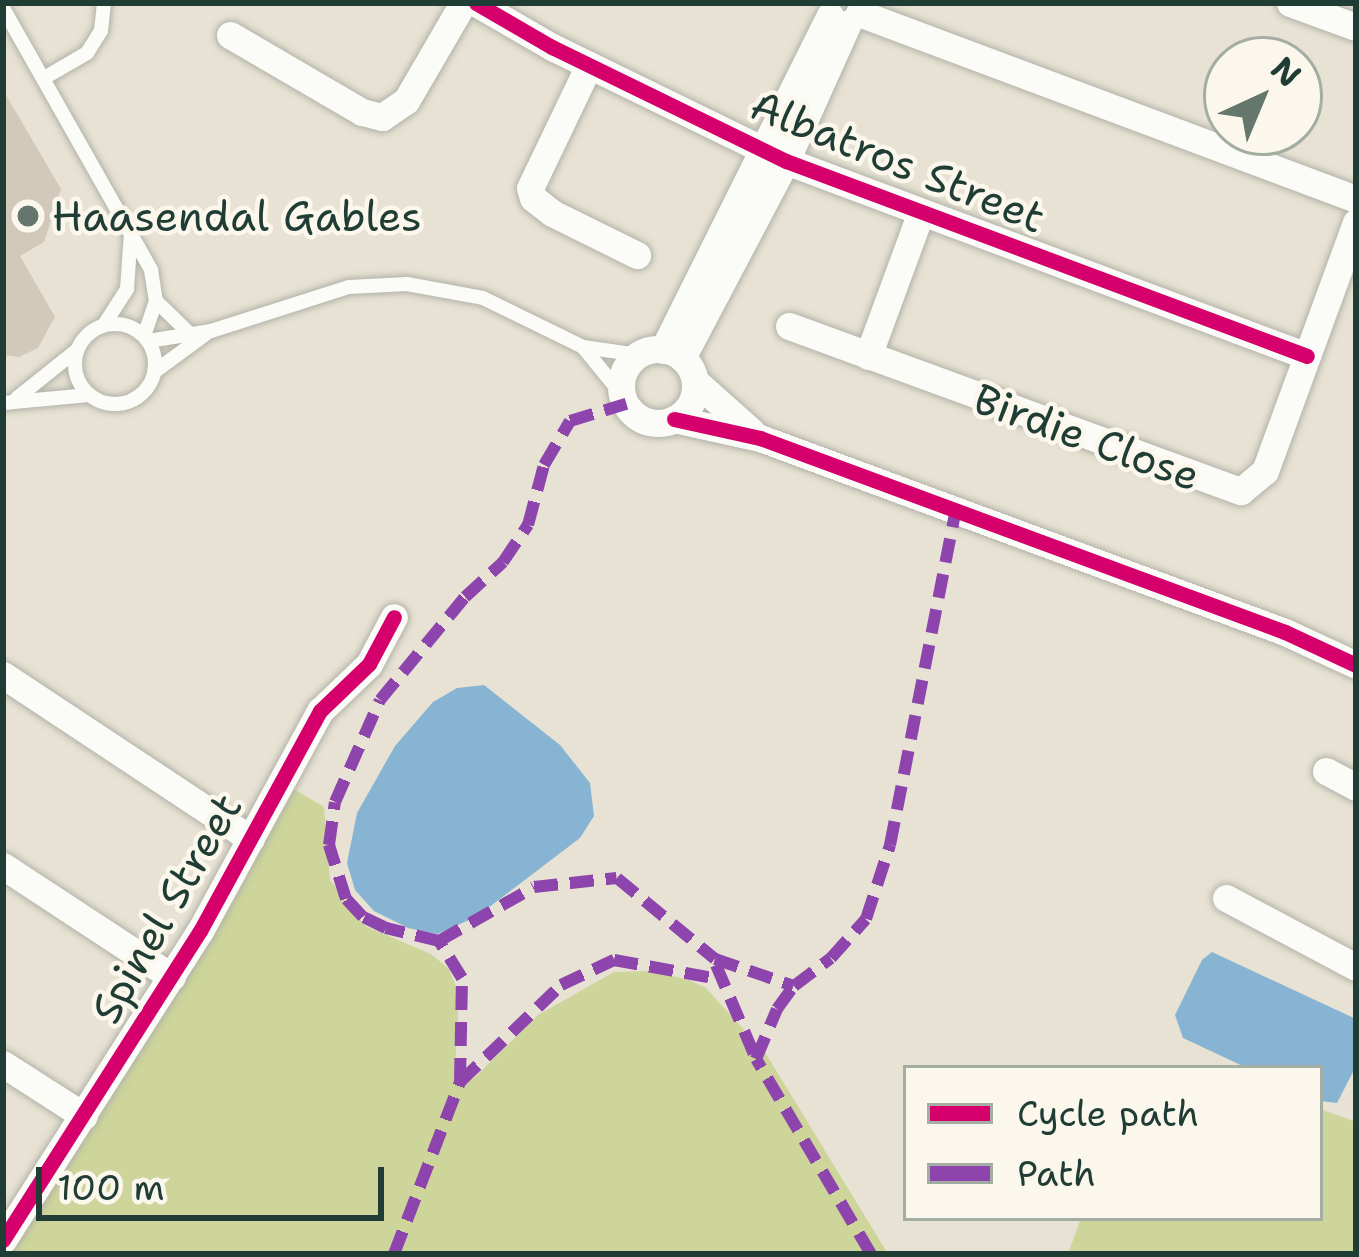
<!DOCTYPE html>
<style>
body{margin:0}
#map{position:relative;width:1359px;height:1257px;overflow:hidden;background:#e7e2d3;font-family:"Shantell Sans",sans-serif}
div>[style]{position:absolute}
.green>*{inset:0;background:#cdd59b}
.water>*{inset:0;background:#87b4d2}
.building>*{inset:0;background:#d2c9ba}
.roads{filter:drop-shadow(0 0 3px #b3b3a9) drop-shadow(0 0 3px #b3b3a9)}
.lane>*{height:14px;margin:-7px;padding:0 7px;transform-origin:7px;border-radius:7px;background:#fbfbf8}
.lane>.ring{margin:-7px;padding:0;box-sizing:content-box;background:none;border:14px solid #fbfbf8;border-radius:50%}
.street>*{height:27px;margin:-13.5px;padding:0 13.5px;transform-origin:13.5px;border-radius:13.5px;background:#fbfbf8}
.street>.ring{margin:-13.5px;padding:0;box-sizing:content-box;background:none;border:27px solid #fbfbf8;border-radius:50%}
.quiet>*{height:12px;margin-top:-6px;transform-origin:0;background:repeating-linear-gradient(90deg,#8e44ad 0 24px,transparent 0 36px)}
.cycleway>*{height:15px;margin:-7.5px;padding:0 7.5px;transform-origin:7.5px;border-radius:7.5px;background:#d6006c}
.dots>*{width:33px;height:33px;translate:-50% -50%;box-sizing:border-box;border:6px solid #fbf7ec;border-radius:50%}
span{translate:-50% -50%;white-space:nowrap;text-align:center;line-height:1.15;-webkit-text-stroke:9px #fbf7ec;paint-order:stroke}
.street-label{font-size:42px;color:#1f3d34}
.poi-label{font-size:42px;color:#1f3d34}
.left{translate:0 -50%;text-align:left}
.frame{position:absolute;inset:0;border:6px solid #1f3d34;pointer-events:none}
.legend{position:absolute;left:903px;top:1065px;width:420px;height:156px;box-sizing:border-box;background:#fbf7ec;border:3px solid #a3ada2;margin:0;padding:15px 21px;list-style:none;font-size:36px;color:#1f3d34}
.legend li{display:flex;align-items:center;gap:24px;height:60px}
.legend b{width:60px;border:3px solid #a3ada2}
.north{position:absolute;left:1203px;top:36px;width:120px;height:120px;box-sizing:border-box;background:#fbf7ec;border:3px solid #a3ada2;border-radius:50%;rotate:44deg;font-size:33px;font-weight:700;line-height:48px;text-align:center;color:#1f3d34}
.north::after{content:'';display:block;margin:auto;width:42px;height:54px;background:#65776c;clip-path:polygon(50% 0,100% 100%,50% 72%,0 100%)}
.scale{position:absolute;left:36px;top:1167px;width:348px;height:54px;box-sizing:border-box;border:6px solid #1f3d34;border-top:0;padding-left:15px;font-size:36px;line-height:42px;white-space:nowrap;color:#1f3d34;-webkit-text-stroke:9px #fbf7ec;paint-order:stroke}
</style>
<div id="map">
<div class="green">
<div style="clip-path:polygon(282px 782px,324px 807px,330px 880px,365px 926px,431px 954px,449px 969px,459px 994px,455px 1069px,473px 1079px,538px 1015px,614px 972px,648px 971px,686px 979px,705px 987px,766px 1054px,888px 1254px,3px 1254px,3px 1228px)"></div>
<div style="clip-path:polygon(1320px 1109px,1356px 1122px,1356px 1254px,1068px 1254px,1081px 1218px,1320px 1218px)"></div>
</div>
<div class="water">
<div style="clip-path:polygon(484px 685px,560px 745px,590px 783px,594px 816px,580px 838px,476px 917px,437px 934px,408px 928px,374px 911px,355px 890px,347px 863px,357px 813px,395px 746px,433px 702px,457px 688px)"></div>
<div style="clip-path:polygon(1212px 952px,1356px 1019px,1356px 1066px,1337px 1103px,1320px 1101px,1320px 1068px,1247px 1068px,1183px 1038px,1175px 1015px,1202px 960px)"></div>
</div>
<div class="building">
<div style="clip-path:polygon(3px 90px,61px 189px,44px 242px,20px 256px,55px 317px,38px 348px,19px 357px,3px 355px)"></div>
</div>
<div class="roads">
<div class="lane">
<div style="left:3px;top:8px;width:301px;rotate:60.5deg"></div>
<div style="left:151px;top:270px;width:31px;rotate:81deg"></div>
<div style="left:156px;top:301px;width:37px;rotate:109deg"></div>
<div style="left:44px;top:78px;width:50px;rotate:-30.2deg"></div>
<div style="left:87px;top:53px;width:26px;rotate:-58deg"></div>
<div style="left:101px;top:31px;width:28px;rotate:-84deg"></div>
<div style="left:156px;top:301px;width:45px;rotate:44.1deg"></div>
<div class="ring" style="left:75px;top:324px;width:66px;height:66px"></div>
<div style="left:104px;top:325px;width:43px;rotate:-57.4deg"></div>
<div style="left:127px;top:289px;width:57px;rotate:-86deg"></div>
<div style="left:148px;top:341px;width:64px;rotate:-9deg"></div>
<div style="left:211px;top:331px;width:145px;rotate:-17.7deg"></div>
<div style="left:349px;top:287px;width:58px;rotate:-3deg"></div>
<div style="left:407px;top:284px;width:77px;rotate:10.4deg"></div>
<div style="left:483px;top:298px;width:111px;rotate:26.1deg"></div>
<div style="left:583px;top:347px;width:58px;rotate:8deg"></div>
<div style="left:583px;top:347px;width:63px;rotate:50.8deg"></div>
<div style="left:154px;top:372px;width:64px;rotate:-36.2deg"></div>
<div style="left:17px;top:398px;width:77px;rotate:-38.7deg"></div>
<div style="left:3px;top:403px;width:86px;rotate:-5.3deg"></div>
</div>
<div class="street">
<div style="left:476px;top:3px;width:88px;rotate:30.1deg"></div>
<div style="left:552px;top:47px;width:260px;rotate:26deg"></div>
<div style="left:786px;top:161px;width:556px;rotate:20.52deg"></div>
<div style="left:1290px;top:3px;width:70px;rotate:20deg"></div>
<div style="left:859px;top:13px;width:531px;rotate:20.52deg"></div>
<div style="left:230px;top:35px;width:153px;rotate:30.3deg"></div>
<div style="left:362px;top:112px;width:21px;rotate:14deg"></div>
<div style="left:382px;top:117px;width:29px;rotate:-34deg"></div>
<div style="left:406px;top:101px;width:113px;rotate:-59.8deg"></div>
<div style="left:589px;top:65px;width:136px;rotate:115.6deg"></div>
<div style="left:530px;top:188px;width:10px;rotate:73deg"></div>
<div style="left:533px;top:198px;width:24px;rotate:38deg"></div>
<div style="left:552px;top:213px;width:95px;rotate:26.3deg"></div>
<div style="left:789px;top:326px;width:481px;rotate:20.1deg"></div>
<div style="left:1241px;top:491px;width:31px;rotate:-40deg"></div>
<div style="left:1265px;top:471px;width:265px;rotate:-69.9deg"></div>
<div class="ring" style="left:621px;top:349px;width:47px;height:47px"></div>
<div style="left:663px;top:350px;width:374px;rotate:-63.5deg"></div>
<div style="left:868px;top:356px;width:153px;rotate:-69.8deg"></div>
<div style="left:682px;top:358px;width:223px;rotate:-62.2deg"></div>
<div style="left:786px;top:161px;width:151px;rotate:-65.8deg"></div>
<div style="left:695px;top:381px;width:76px;rotate:41.8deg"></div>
<div style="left:674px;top:419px;width:88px;rotate:12.5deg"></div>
<div style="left:760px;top:438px;width:560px;rotate:20.28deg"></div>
<div style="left:1285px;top:632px;width:78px;rotate:24.9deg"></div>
<div style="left:3px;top:675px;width:297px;rotate:33.5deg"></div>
<div style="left:1326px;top:771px;width:34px;rotate:28deg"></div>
<div style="left:3px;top:866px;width:202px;rotate:33.3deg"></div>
<div style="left:1226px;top:898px;width:147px;rotate:28deg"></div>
<div style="left:3px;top:1064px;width:96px;rotate:32.7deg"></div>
<div style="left:3px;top:1240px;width:366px;rotate:-57.5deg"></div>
<div style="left:200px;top:931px;width:251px;rotate:-61.4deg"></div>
<div style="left:320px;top:711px;width:68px;rotate:-43.8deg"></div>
<div style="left:369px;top:664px;width:53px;rotate:-62deg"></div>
</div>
</div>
<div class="quiet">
<div style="left:439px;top:941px;width:109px;rotate:-29.6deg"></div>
<div style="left:534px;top:887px;width:83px;rotate:-6.2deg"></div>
<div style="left:617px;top:878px;width:127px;rotate:39.6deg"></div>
<div style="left:715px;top:959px;width:83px;rotate:18.9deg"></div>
<div style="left:716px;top:965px;width:102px;rotate:66.9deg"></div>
<div style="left:460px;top:1082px;width:140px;rotate:-43.8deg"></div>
<div style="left:561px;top:985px;width:59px;rotate:-25.3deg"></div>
<div style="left:614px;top:960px;width:107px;rotate:10.3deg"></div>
<div style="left:394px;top:1254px;width:184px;rotate:-69deg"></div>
<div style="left:460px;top:1082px;width:104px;rotate:-88.9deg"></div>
<div style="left:462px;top:978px;width:44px;rotate:-121.9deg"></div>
<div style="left:439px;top:941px;width:55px;rotate:-166.2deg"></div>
<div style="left:386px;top:928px;width:25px;rotate:-154deg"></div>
<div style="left:363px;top:917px;width:25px;rotate:-133deg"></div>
<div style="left:346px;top:899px;width:57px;rotate:-107.5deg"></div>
<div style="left:329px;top:845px;width:43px;rotate:-82.1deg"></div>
<div style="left:335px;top:802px;width:111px;rotate:-66.2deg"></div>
<div style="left:380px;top:700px;width:134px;rotate:-50.5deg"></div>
<div style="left:465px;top:597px;width:52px;rotate:-42.6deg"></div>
<div style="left:503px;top:562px;width:45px;rotate:-56deg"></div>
<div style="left:528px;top:525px;width:62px;rotate:-75.1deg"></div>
<div style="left:544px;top:465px;width:51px;rotate:-59.4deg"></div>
<div style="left:570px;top:421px;width:59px;rotate:-16.9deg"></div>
<div style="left:871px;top:1254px;width:226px;rotate:-120.5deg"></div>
<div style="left:756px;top:1059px;width:54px;rotate:-67.2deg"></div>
<div style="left:777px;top:1009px;width:29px;rotate:-54deg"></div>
<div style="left:794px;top:986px;width:46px;rotate:-37.1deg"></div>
<div style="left:831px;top:958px;width:52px;rotate:-48.1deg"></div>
<div style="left:866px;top:919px;width:78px;rotate:-72deg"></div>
<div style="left:890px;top:845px;width:341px;rotate:-78.9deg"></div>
</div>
<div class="cycleway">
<div style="left:476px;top:3px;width:88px;rotate:30.1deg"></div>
<div style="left:552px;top:47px;width:260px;rotate:26deg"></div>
<div style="left:786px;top:161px;width:556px;rotate:20.52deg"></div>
<div style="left:674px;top:419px;width:88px;rotate:12.5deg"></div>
<div style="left:760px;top:438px;width:560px;rotate:20.28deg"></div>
<div style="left:1285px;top:632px;width:78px;rotate:24.9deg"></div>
<div style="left:3px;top:1240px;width:366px;rotate:-57.5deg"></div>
<div style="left:200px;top:931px;width:251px;rotate:-61.4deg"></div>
<div style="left:320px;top:711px;width:68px;rotate:-43.8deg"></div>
<div style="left:369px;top:664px;width:53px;rotate:-62deg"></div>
</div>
<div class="dots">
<div style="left:28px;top:216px;background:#65776c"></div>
</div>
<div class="street-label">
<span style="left:898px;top:161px;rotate:22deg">Albatros Street</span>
<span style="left:1087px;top:437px;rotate:20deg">Birdie Close</span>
<span style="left:166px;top:908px;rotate:-60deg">Spinel Street</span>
</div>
<div class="poi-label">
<span class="left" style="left:52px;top:216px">Haasendal Gables</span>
</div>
<div class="frame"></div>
<ul class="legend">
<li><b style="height:15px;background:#d6006c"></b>Cycle path</li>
<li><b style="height:15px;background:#8e44ad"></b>Path</li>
</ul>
<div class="north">N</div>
<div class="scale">100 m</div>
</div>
